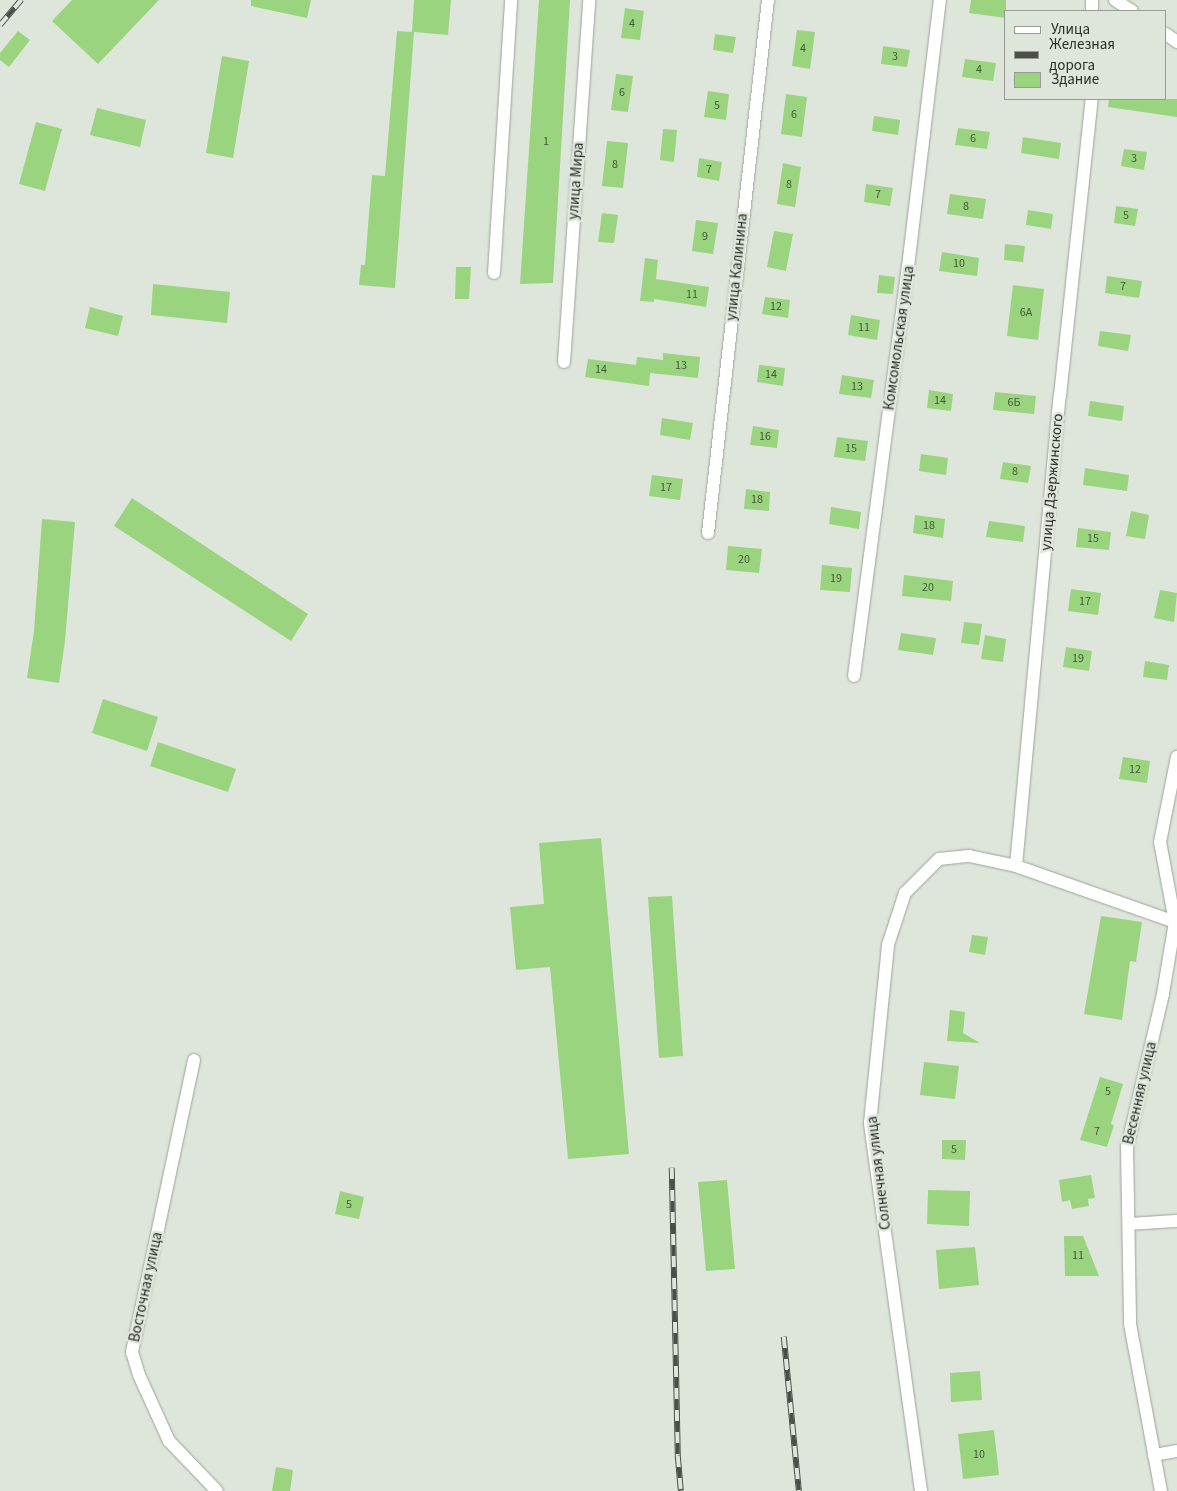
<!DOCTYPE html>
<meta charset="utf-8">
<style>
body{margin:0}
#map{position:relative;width:1177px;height:1491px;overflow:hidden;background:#dee6db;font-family:"Source Sans 3",sans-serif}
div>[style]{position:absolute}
.building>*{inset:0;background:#9bd47e}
.roads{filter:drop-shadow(0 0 1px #9ca399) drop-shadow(0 0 1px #9ca399)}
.street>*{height:12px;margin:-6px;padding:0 6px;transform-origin:6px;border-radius:6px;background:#fff}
.rail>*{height:5.5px;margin-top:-2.75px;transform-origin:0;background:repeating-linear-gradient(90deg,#dee6db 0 11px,#4b4f4a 0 22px);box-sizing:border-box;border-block:1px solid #4b4f4a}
span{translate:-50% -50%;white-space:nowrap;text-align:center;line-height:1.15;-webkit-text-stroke:5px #dee6db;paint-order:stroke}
.number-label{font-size:12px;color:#46573e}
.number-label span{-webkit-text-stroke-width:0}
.street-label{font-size:15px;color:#2a2d29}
.legend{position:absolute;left:1004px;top:10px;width:162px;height:90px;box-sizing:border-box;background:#dee6db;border:1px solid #969c94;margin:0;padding:6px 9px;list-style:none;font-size:15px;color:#2a2d29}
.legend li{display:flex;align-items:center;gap:10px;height:25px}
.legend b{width:25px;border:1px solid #969c94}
</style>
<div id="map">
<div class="building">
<div style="clip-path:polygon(72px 0,159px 0,98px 64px,52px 21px)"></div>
<div style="clip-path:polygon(251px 0,311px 0,307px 18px,251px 6px)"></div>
<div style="clip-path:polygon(414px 0,451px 0,448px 35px,414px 32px,395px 288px,359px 285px,361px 265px,365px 265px,372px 175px,385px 176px,397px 31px,412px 32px)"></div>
<div style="clip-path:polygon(539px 0,570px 0,553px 283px,520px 284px)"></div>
<div style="clip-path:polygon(971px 0,1006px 0,1006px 18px,969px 13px)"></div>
<div style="clip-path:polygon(625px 8px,644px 11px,640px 40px,621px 38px)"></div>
<div style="clip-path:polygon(797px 30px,815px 32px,810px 69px,792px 66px)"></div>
<div style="clip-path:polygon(18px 31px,30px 40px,9px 67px,0 60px,0 53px)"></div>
<div style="clip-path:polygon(715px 34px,736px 37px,733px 53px,713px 50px)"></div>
<div style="clip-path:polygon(883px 46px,910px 50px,907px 67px,881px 64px)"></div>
<div style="clip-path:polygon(222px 56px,249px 61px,233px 158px,206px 153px)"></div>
<div style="clip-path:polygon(965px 59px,996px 63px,993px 81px,962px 77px)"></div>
<div style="clip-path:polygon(616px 74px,633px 76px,628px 112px,611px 110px)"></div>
<div style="clip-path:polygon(708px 91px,729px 94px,726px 120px,704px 117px)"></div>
<div style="clip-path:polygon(786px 94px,807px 97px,802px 137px,781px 134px)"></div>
<div style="clip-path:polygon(1109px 99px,1177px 99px,1177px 117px,1108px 107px)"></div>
<div style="clip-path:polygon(97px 108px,146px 120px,140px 147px,90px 135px)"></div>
<div style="clip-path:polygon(874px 116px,900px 120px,898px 135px,872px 131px)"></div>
<div style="clip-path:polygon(36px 122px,62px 129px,45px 191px,19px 184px)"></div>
<div style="clip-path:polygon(958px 128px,990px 132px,987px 149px,955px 145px)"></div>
<div style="clip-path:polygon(663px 129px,677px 130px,674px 162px,660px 160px)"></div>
<div style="clip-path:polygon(1023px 137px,1061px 143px,1059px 159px,1021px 153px)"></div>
<div style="clip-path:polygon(607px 141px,628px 143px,623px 188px,602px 186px)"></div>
<div style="clip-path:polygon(1124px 149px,1147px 152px,1144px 170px,1121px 166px)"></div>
<div style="clip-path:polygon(699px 158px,722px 162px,719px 181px,697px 177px)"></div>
<div style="clip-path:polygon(783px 163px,801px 167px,795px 207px,777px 204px)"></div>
<div style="clip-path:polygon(866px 184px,893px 188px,890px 206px,864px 202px)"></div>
<div style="clip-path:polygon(950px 194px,986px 199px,983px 219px,947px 214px)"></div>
<div style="clip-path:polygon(1116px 206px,1138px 209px,1135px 226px,1114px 223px)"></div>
<div style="clip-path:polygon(1028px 210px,1053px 214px,1051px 229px,1026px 225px)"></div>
<div style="clip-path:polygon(602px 213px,618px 215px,614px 243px,598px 242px)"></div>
<div style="clip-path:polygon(696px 220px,718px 223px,713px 254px,692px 251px)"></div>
<div style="clip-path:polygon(774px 231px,793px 234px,786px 271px,767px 267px)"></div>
<div style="clip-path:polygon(1005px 244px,1025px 246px,1023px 262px,1004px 260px)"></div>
<div style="clip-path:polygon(942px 252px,979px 258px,977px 276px,939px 271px)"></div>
<div style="clip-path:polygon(645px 258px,658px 260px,656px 279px,709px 287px,706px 307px,654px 299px,654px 302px,640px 301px)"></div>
<div style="clip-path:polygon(456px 267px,471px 267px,469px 299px,455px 299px)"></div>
<div style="clip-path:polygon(879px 275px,895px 277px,893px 294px,877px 293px)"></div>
<div style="clip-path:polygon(1107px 276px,1142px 281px,1139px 298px,1105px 293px)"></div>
<div style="clip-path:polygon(153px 284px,230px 292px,227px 323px,151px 315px)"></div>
<div style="clip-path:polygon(1013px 285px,1044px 289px,1038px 340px,1007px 336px)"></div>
<div style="clip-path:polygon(765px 297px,790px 300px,788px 318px,762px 314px)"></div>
<div style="clip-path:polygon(90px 307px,123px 316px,118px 336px,85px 328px)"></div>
<div style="clip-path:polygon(851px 315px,880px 320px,877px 340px,848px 335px)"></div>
<div style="clip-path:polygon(1100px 331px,1131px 335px,1128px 351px,1098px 346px)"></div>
<div style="clip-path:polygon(663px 353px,700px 357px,698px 378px,650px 373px,649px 386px,585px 377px,588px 359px,636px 365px,637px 357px,663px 360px)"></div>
<div style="clip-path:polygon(759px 365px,785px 368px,783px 386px,757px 382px)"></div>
<div style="clip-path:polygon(842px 375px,874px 380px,871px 398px,839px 394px)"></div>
<div style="clip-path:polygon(929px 390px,953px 394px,951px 411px,927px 408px)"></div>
<div style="clip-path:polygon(995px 392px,1036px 396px,1034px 414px,993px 410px)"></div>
<div style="clip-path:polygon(1090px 401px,1124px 406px,1122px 421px,1088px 416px)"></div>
<div style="clip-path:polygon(662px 418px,693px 423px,690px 440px,660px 435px)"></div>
<div style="clip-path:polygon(753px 426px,779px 430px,777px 448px,750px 445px)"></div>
<div style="clip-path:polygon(837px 437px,868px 441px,865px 461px,834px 457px)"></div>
<div style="clip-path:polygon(921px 454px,948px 458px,946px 475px,919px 471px)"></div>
<div style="clip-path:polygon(1003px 462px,1031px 466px,1028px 483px,1000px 479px)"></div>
<div style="clip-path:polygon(1085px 468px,1129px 475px,1127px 491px,1083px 485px)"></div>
<div style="clip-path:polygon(652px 475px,683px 479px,680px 500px,649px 496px)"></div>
<div style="clip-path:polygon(746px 489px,770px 492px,769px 511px,744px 509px)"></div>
<div style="clip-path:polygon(132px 498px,308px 614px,291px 641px,114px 526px)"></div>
<div style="clip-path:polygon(831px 507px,861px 512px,859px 529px,829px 524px)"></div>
<div style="clip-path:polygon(1131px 511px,1149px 515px,1145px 539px,1126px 536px)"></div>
<div style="clip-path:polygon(915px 515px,945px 519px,943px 538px,913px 533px)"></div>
<div style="clip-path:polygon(42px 519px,75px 522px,65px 641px,59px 683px,27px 678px,34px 631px)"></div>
<div style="clip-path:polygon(989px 521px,1025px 526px,1023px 542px,986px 537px)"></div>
<div style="clip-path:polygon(1078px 528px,1111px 532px,1109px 550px,1076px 547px)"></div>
<div style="clip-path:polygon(728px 546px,762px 549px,759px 573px,726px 570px)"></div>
<div style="clip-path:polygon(822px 565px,852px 568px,850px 592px,820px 590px)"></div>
<div style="clip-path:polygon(904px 575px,953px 581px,951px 601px,902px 596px)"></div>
<div style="clip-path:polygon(1071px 589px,1101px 593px,1098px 615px,1068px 611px)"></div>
<div style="clip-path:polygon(1160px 590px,1177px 593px,1174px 622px,1154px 618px)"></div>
<div style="clip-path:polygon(964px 622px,982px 624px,979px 645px,961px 643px)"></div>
<div style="clip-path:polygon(901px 633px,936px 638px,933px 655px,898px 650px)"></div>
<div style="clip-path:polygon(985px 635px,1006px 639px,1003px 662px,981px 659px)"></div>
<div style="clip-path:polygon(1066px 647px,1092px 651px,1089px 671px,1063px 667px)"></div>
<div style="clip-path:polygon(1145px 661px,1169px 665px,1167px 680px,1143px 677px)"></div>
<div style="clip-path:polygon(103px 699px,158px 717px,147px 751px,92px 733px)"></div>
<div style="clip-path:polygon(158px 742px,236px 769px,228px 792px,150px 766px)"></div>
<div style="clip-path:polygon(1123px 757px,1150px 761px,1147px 783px,1119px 779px)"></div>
<div style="clip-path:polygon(601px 838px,629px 1154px,568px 1159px,550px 967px,516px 970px,510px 907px,544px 904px,539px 843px)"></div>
<div style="clip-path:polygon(672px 896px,683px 1056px,659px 1058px,648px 897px)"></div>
<div style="clip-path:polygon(1101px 916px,1142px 922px,1136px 962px,1130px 961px,1122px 1020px,1084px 1014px)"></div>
<div style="clip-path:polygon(972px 935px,988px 937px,985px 955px,969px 952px)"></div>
<div style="clip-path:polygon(950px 1010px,965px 1012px,963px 1033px,980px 1043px,947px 1041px)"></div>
<div style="clip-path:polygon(924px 1062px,959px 1066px,955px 1099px,920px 1095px)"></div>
<div style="clip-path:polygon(1100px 1077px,1123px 1084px,1111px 1124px,1114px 1125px,1107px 1147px,1080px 1140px)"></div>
<div style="clip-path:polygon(942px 1140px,966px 1140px,965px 1160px,942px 1159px)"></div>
<div style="clip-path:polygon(1091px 1175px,1095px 1198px,1088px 1199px,1089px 1206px,1072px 1209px,1070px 1200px,1062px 1202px,1059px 1180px)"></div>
<div style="clip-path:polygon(727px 1180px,735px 1269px,706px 1271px,698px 1182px)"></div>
<div style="clip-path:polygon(928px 1190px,970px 1191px,969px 1226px,927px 1224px)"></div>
<div style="clip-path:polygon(340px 1191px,364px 1197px,359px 1219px,335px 1214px)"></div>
<div style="clip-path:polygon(1064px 1236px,1083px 1236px,1099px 1276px,1065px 1276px)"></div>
<div style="clip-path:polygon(975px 1247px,979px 1285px,939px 1289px,936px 1250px)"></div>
<div style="clip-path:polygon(980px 1371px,982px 1400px,951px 1402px,950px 1373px)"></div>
<div style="clip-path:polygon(994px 1430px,999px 1475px,963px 1479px,958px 1434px)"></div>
<div style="clip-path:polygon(276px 1467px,293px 1470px,290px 1491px,272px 1491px)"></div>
</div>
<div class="roads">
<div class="street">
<div style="left:1092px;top:0;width:11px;rotate:90deg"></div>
<div style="left:1115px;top:0;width:20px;rotate:33deg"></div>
<div style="left:1166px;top:34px;width:14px;rotate:36deg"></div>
<div style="left:494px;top:273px;width:274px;rotate:-86.4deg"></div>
<div style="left:564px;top:362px;width:363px;rotate:-86deg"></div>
<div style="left:708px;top:533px;width:536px;rotate:-83.58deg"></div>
<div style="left:854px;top:676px;width:413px;rotate:-82.5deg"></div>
<div style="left:908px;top:267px;width:269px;rotate:-83.2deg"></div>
<div style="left:1016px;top:866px;width:472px;rotate:-84.7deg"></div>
<div style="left:1060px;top:396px;width:299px;rotate:-83.9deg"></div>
<div style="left:1175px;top:922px;width:81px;rotate:-100.6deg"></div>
<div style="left:1160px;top:842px;width:87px;rotate:-78.7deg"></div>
<div style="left:194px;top:1060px;width:299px;rotate:102deg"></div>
<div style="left:132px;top:1352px;width:24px;rotate:73deg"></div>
<div style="left:139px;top:1375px;width:72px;rotate:65.6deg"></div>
<div style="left:169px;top:1441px;width:69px;rotate:46.2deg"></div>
<div style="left:1129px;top:1224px;width:48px;rotate:-3.6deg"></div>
<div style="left:1154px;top:1455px;width:23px;rotate:-10deg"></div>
<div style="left:921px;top:1491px;width:372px;rotate:-97.9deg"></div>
<div style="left:870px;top:1123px;width:179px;rotate:-84.2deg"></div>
<div style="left:888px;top:945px;width:55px;rotate:-71.9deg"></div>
<div style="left:905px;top:893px;width:48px;rotate:-45deg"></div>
<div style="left:939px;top:859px;width:30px;rotate:-6deg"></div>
<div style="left:969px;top:856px;width:48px;rotate:12deg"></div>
<div style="left:1016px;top:866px;width:169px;rotate:19.4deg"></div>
<div style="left:1175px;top:922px;width:73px;rotate:99.5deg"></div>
<div style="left:1163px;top:994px;width:157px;rotate:103.2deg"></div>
<div style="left:1127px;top:1147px;width:177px;rotate:89deg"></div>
<div style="left:1130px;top:1324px;width:170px;rotate:79.5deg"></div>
</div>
</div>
<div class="rail">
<div style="left:0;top:25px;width:33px;rotate:-50deg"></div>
<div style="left:672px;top:1168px;width:288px;rotate:88.8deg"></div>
<div style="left:678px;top:1456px;width:35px;rotate:85deg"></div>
<div style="left:784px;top:1337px;width:155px;rotate:84.4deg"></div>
</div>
<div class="number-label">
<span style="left:632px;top:24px">4</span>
<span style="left:803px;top:49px">4</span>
<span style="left:895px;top:57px">3</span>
<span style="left:979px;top:70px">4</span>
<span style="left:622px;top:93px">6</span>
<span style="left:717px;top:106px">5</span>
<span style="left:794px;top:115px">6</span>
<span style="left:973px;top:139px">6</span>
<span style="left:546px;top:142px">1</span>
<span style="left:1134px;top:159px">3</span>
<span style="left:615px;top:165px">8</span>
<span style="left:709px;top:170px">7</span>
<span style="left:789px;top:185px">8</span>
<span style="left:878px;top:195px">7</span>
<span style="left:966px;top:207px">8</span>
<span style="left:1126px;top:216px">5</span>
<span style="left:705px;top:237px">9</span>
<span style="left:959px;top:264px">10</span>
<span style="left:1123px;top:287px">7</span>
<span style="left:692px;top:295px">11</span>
<span style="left:776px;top:307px">12</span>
<span style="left:1026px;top:313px">6А</span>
<span style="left:864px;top:328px">11</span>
<span style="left:681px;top:366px">13</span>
<span style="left:601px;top:370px">14</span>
<span style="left:771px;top:375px">14</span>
<span style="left:857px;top:387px">13</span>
<span style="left:940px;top:401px">14</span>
<span style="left:1014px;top:403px">6Б</span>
<span style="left:765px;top:437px">16</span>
<span style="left:851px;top:449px">15</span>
<span style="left:1015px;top:472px">8</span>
<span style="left:666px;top:488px">17</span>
<span style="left:757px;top:500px">18</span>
<span style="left:929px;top:526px">18</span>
<span style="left:1093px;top:539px">15</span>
<span style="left:744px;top:560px">20</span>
<span style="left:836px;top:579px">19</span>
<span style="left:928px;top:588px">20</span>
<span style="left:1085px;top:602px">17</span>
<span style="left:1078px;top:659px">19</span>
<span style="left:1135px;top:770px">12</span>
<span style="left:1108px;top:1092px">5</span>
<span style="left:1097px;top:1132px">7</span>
<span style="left:954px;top:1150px">5</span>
<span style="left:349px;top:1205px">5</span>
<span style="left:1078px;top:1256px">11</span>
<span style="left:979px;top:1455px">10</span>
</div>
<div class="street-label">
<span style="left:576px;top:181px;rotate:-86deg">улица Мира</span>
<span style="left:737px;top:267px;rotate:-84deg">улица Калинина</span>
<span style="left:899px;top:338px;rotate:-82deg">Комсомольская улица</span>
<span style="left:1052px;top:482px;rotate:-85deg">улица Дзержинского</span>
<span style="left:1140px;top:1093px;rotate:-77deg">Весенняя улица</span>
<span style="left:879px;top:1173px;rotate:-97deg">Солнечная улица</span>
<span style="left:146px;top:1287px;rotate:-78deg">Восточная улица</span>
</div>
<ul class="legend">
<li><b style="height:6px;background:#fff"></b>Улица</li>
<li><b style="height:6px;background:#4b4f4a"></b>Железная дорога</li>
<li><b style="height:14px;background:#9bd47e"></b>Здание</li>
</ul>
</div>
